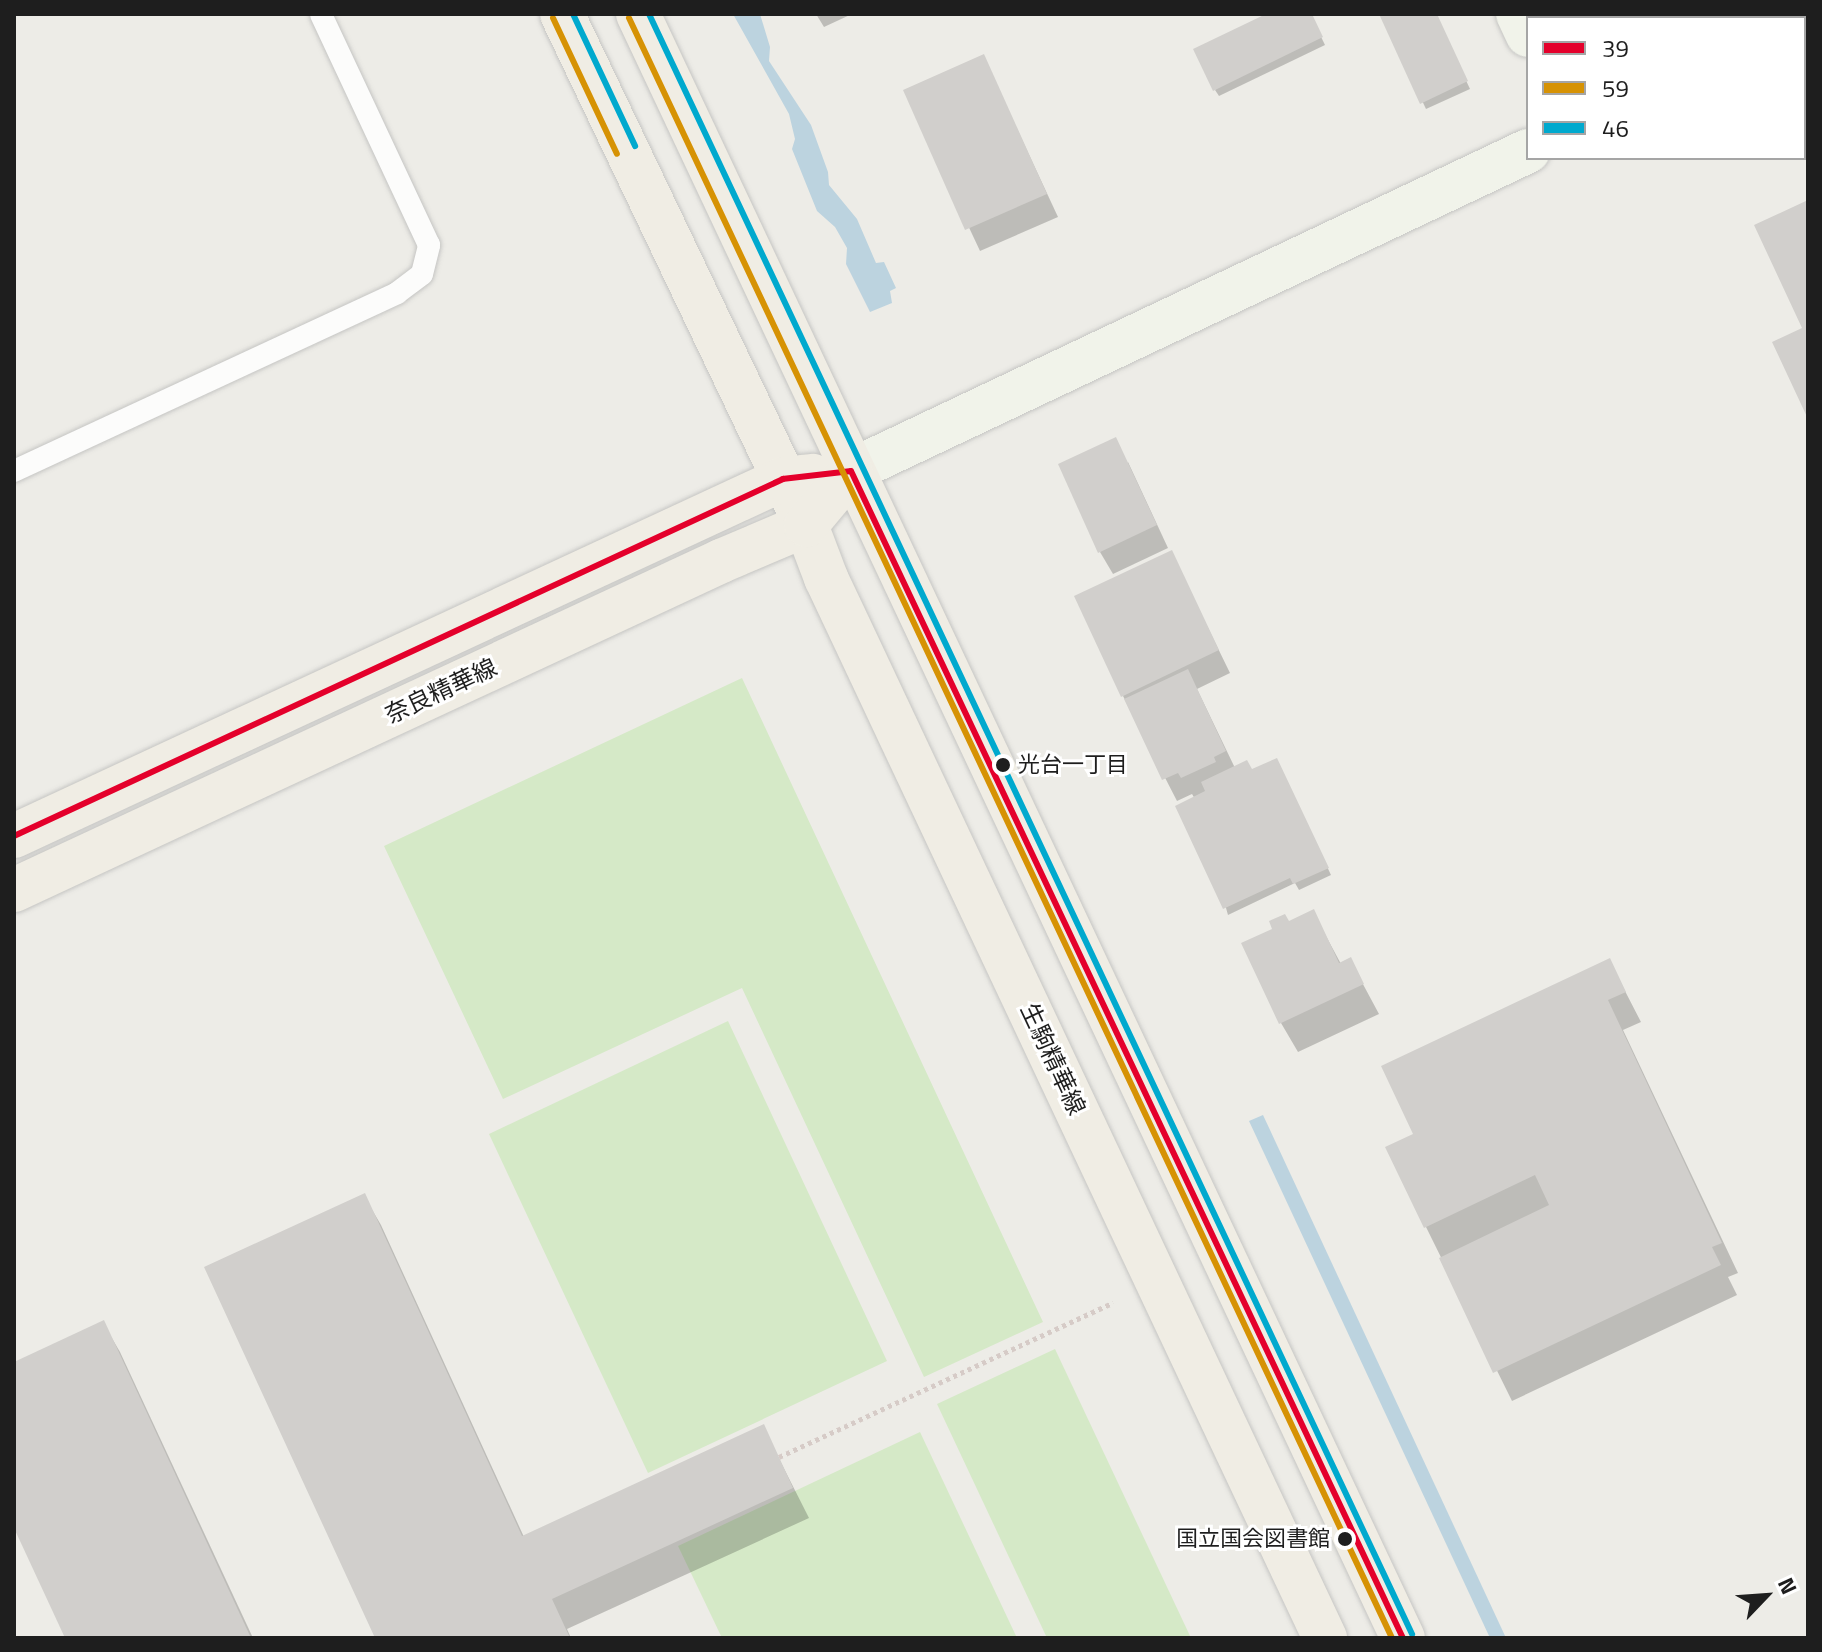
<!DOCTYPE html>
<meta charset="utf-8">
<style>
body{margin:0}
#map{position:relative;width:1822px;height:1652px;overflow:hidden;background:#edece7;font-family:"Titillium Web","Noto Sans JP",sans-serif}
div>[style]{position:absolute}
.grass>*{inset:0;background:#d5e9c7}
.water>*{inset:0;background:#bcd3df}
.shadow>*{inset:0;background:#0003}
.building>*{inset:0;background:#d1cfcc}
.path>*{height:5px;margin-top:-2.5px;transform-origin:0;background:repeating-linear-gradient(90deg,#d6cbc7 0 4px,transparent 0 8px)}
.roads{filter:drop-shadow(0 0 2px #c5c5c3) drop-shadow(0 0 2px #c5c5c3)}
.lane>*{height:22px;margin:-11px;padding:0 11px;transform-origin:11px;border-radius:11px;background:#fcfcfb}
.secondary>*{height:44px;margin:-22px;padding:0 22px;transform-origin:22px;border-radius:22px;background:#f1f3ea}
.primary>*{height:44px;margin:-22px;padding:0 22px;transform-origin:22px;border-radius:22px;background:#f0ede4}
.bus-1>*{height:6px;margin:-3px;padding:0 3px;transform-origin:3px;border-radius:3px;background:#e4002b}
.bus-2>*{height:6px;margin:-3px;padding:0 3px;transform-origin:3px;border-radius:3px;background:#d69204}
.bus-3>*{height:6px;margin:-3px;padding:0 3px;transform-origin:3px;border-radius:3px;background:#00a9ce}
.dots>*{width:22px;height:22px;translate:-50% -50%;box-sizing:border-box;border:4px solid #fff;border-radius:50%}
span{translate:-50% -50%;white-space:nowrap;text-align:center;line-height:1.15;-webkit-text-stroke:6px #fff;paint-order:stroke}
.bus-label{font-size:22px;color:#1e1e1e}
.left{translate:0 -50%;text-align:left}
.right{translate:-100% -50%;text-align:right}
.street-label{font-size:24px;color:#1e1e1e}
.frame{position:absolute;inset:0;border:16px solid #1e1e1e;pointer-events:none}
.legend{position:absolute;left:1526px;top:16px;width:280px;height:144px;box-sizing:border-box;background:#fff;border:2px solid #a5a5a5;margin:0;padding:10px 14px;list-style:none;font-size:24px;color:#1e1e1e}
.legend li{display:flex;align-items:center;gap:16px;height:40px}
.legend b{width:40px;border:2px solid #a5a5a5}
.north{position:absolute;left:1726px;top:1556px;width:80px;height:80px;-webkit-text-stroke:6px #fff;paint-order:stroke;rotate:65deg;font-size:22px;font-weight:700;line-height:32px;text-align:center;color:#1e1e1e}
.north::after{content:'';display:block;margin:auto;width:28px;height:36px;background:#1e1e1e;clip-path:polygon(50% 0,100% 100%,50% 72%,0 100%)}
</style>
<div id="map">
<div class="grass">
<div style="clip-path:polygon(742px 678px,1043px 1322px,924px 1377px,742px 988px,503px 1099px,384px 846px)"></div>
<div style="clip-path:polygon(728px 1021px,887px 1361px,648px 1473px,489px 1134px)"></div>
<div style="clip-path:polygon(1055px 1349px,1191px 1638px,1047px 1638px,937px 1404px)"></div>
<div style="clip-path:polygon(920px 1432px,1017px 1638px,722px 1638px,678px 1546px)"></div>
</div>
<div class="water">
<div style="clip-path:polygon(733px 14px,760px 14px,770px 47px,769px 61px,811px 125px,828px 172px,829px 185px,857px 219px,876px 263px,884px 262px,896px 288px,890px 291px,892px 303px,870px 312px,846px 264px,847px 248px,835px 227px,817px 211px,792px 149px,795px 139px,789px 114px)"></div>
<div style="clip-path:polygon(1263px 1115px,1506px 1638px,1490px 1638px,1249px 1121px)"></div>
</div>
<div class="shadow">
<div style="clip-path:polygon(816px 14px,852px 14px,824px 27px)"></div>
<div style="clip-path:polygon(1271px 14px,1310px 14px,1325px 45px,1219px 96px,1215px 90px)"></div>
<div style="clip-path:polygon(1381px 14px,1435px 14px,1470px 89px,1426px 109px)"></div>
<div style="clip-path:polygon(983px 56px,1058px 217px,980px 251px,905px 91px)"></div>
<div style="clip-path:polygon(1128px 462px,1168px 548px,1113px 574px,1100px 552px)"></div>
<div style="clip-path:polygon(1171px 552px,1230px 673px,1197px 689px,1235px 768px,1252px 772px,1280px 767px,1331px 875px,1299px 890px,1295px 883px,1228px 915px,1195px 799px,1192px 794px,1177px 801px,1123px 696px)"></div>
<div style="clip-path:polygon(1313px 912px,1341px 964px,1350px 960px,1379px 1014px,1298px 1052px,1281px 1023px,1289px 923px)"></div>
<div style="clip-path:polygon(1609px 960px,1641px 1022px,1623px 1030px,1738px 1273px,1728px 1277px,1737px 1295px,1512px 1401px,1426px 1227px,1415px 1135px)"></div>
<div style="clip-path:polygon(364px 1196px,381px 1225px,524px 1537px,763px 1427px,809px 1518px,567px 1629px,571px 1638px,377px 1638px)"></div>
<div style="clip-path:polygon(103px 1323px,120px 1352px,253px 1638px,67px 1638px,14px 1524px,14px 1364px)"></div>
</div>
<div class="building">
<div style="clip-path:polygon(1266px 14px,1312px 14px,1323px 37px,1213px 91px,1193px 49px)"></div>
<div style="clip-path:polygon(1379px 14px,1437px 14px,1468px 81px,1420px 104px)"></div>
<div style="clip-path:polygon(984px 54px,1047px 194px,965px 230px,903px 90px)"></div>
<div style="clip-path:polygon(1808px 200px,1808px 419px,1772px 342px,1802px 328px,1754px 225px)"></div>
<div style="clip-path:polygon(1116px 437px,1157px 525px,1098px 553px,1058px 464px)"></div>
<div style="clip-path:polygon(1172px 550px,1219px 650px,1121px 697px,1074px 596px)"></div>
<div style="clip-path:polygon(1188px 669px,1226px 751px,1214px 757px,1216px 762px,1181px 778px,1178px 773px,1162px 780px,1124px 699px)"></div>
<div style="clip-path:polygon(1277px 758px,1329px 868px,1293px 884px,1290px 878px,1223px 909px,1175px 806px,1205px 791px,1201px 782px,1247px 760px,1252px 769px)"></div>
<div style="clip-path:polygon(1314px 909px,1339px 963px,1351px 957px,1364px 984px,1279px 1024px,1241px 943px,1272px 929px,1269px 921px,1285px 914px,1289px 921px)"></div>
<div style="clip-path:polygon(1610px 958px,1626px 992px,1608px 1000px,1722px 1243px,1712px 1247px,1721px 1265px,1493px 1373px,1439px 1258px,1549px 1205px,1535px 1175px,1424px 1228px,1385px 1147px,1413px 1134px,1381px 1066px)"></div>
<div style="clip-path:polygon(365px 1193px,522px 1536px,764px 1424px,793px 1488px,552px 1599px,570px 1638px,375px 1638px,204px 1267px)"></div>
<div style="clip-path:polygon(104px 1320px,251px 1638px,65px 1638px,14px 1528px,14px 1362px)"></div>
</div>
<div class="path">
<div style="left:779px;top:1457px;width:368px;rotate:-24.8deg"></div>
</div>
<div class="roads">
<div class="lane">
<div style="left:14px;top:471px;width:422px;rotate:-24.9deg"></div>
<div style="left:397px;top:293px;width:31px;rotate:-37deg"></div>
<div style="left:422px;top:274px;width:30px;rotate:-76deg"></div>
<div style="left:429px;top:245px;width:255px;rotate:-115.1deg"></div>
</div>
<div class="secondary">
<div style="left:1518px;top:14px;width:23px;rotate:65deg"></div>
<div style="left:1804px;top:22px;width:4px;rotate:-27deg"></div>
<div style="left:851px;top:471px;width:749px;rotate:-25.3deg"></div>
</div>
<div class="primary">
<div style="left:562px;top:14px;width:566px;rotate:64.48deg"></div>
<div style="left:806px;top:525px;width:57px;rotate:69.3deg"></div>
<div style="left:826px;top:578px;width:1172px;rotate:64.79deg"></div>
<div style="left:638px;top:14px;width:1795px;rotate:64.78deg"></div>
<div style="left:14px;top:836px;width:848px;rotate:-24.9deg"></div>
<div style="left:783px;top:479px;width:30px;rotate:-6deg"></div>
<div style="left:14px;top:890px;width:780px;rotate:-24.95deg"></div>
<div style="left:721px;top:561px;width:92px;rotate:-23deg"></div>
<div style="left:806px;top:525px;width:70px;rotate:-50.2deg"></div>
</div>
</div>
<div class="bus-1">
<div style="left:14px;top:836px;width:848px;rotate:-24.9deg"></div>
<div style="left:783px;top:479px;width:68px;rotate:-6.7deg"></div>
<div style="left:851px;top:471px;width:1291px;rotate:64.69deg"></div>
</div>
<div class="bus-2">
<div style="left:553px;top:18px;width:150px;rotate:64.8deg"></div>
<div style="left:629px;top:18px;width:1791px;rotate:64.78deg"></div>
</div>
<div class="bus-3">
<div style="left:573px;top:14px;width:146px;rotate:64.8deg"></div>
<div style="left:649px;top:14px;width:1791px;rotate:64.78deg"></div>
</div>
<div class="dots">
<div style="left:1003px;top:765px;background:#1e1e1e"></div>
<div style="left:1345px;top:1539px;background:#1e1e1e"></div>
</div>
<div class="bus-label">
<span class="left" style="left:1018px;top:765px">光台一丁目</span>
<span class="right" style="left:1330px;top:1539px">国立国会図書館</span>
</div>
<div class="street-label">
<span style="left:441px;top:691px;rotate:-25deg">奈良精華線</span>
<span style="left:1053px;top:1059px;rotate:65deg">生駒精華線</span>
</div>
<div class="frame"></div>
<ul class="legend">
<li><b style="height:10px;background:#e4002b"></b>39</li>
<li><b style="height:10px;background:#d69204"></b>59</li>
<li><b style="height:10px;background:#00a9ce"></b>46</li>
</ul>
<div class="north">N</div>
</div>
